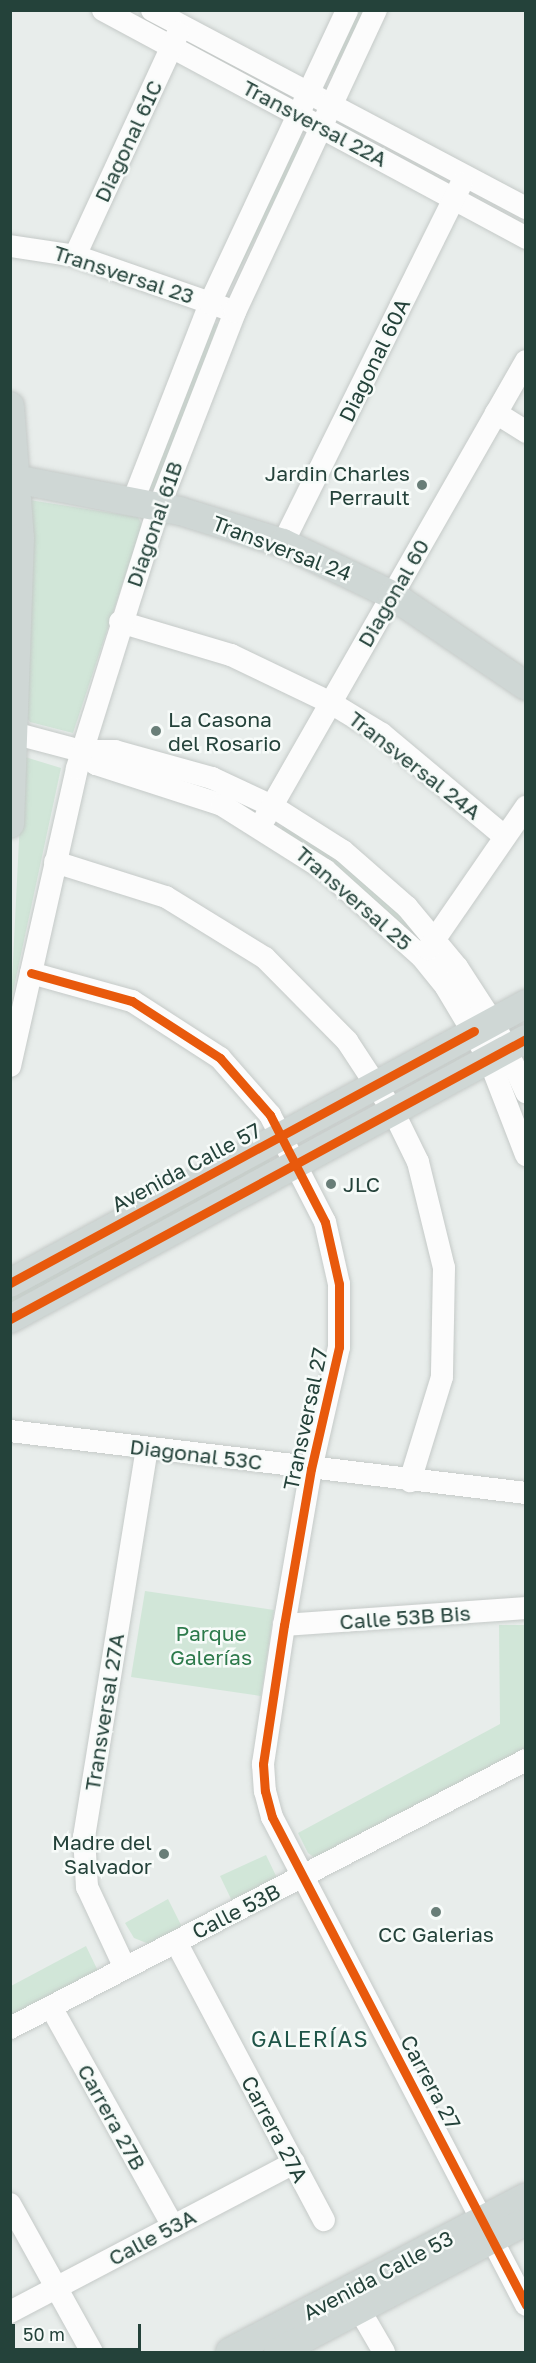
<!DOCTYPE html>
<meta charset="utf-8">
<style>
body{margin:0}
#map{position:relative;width:536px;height:2363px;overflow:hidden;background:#e8edeb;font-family:"Golos Text",sans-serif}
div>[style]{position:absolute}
.green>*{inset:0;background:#d1e6d8}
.roads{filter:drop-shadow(0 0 2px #c5cac8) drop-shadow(0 0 2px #c5cac8)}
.minor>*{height:22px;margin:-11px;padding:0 11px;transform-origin:11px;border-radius:11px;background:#fcfcfc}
.major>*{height:28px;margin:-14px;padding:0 14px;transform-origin:14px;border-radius:14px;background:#cfd7d5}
.cycleway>*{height:9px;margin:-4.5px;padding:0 4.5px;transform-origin:4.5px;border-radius:4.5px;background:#e8590c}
.dots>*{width:16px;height:16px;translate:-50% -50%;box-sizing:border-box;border:3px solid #f7fbf9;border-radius:50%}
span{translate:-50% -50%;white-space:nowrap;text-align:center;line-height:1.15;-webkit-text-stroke:5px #f7fbf9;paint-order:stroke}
.street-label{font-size:21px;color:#24423a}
.poi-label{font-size:21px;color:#24423a}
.right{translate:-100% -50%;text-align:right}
.left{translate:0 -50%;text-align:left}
.park-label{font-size:21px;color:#2d7a4b}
.neighbourhood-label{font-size:22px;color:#1f5548;letter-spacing:1.5px}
.frame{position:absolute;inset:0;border:12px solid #24423a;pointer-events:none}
.scale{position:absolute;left:12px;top:2324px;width:129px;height:27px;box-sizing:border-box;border:3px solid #24423a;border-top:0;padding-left:8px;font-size:18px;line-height:21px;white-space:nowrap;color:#24423a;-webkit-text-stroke:4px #f7fbf9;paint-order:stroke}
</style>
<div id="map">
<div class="green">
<div style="clip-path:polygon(354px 11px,364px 11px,331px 76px,325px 76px)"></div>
<div style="clip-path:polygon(302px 137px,303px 144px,228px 292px,295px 139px)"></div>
<div style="clip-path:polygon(218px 323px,158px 490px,143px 487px,212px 325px)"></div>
<div style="clip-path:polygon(29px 500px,138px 517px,142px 525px,73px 733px,30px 722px,25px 715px)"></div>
<div style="clip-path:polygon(25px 757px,61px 768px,11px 1001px,23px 760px)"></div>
<div style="clip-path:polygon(285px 824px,344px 864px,423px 935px,420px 942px,279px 832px)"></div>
<div style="clip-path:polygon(268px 1156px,271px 1163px,11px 1305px,11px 1296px)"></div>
<div style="clip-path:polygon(145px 1591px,274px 1610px,261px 1696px,131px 1677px)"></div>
<div style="clip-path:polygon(499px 1625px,525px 1625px,525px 1750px,315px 1858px,308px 1853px,298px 1833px,500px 1724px)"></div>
<div style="clip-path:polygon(266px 1855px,277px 1878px,232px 1901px,220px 1876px)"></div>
<div style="clip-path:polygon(168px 1899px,182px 1927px,149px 1944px,134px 1938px,125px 1923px)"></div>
<div style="clip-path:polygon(86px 1946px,98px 1971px,11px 2018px,11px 1986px)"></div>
</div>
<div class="roads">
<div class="minor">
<div style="left:103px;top:10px;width:481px;rotate:28.3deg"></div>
<div style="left:152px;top:10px;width:423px;rotate:27.9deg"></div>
<div style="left:10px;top:246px;width:66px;rotate:8.7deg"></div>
<div style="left:75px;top:256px;width:158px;rotate:19.2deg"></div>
<div style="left:75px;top:256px;width:246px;rotate:-65.2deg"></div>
<div style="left:496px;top:413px;width:36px;rotate:32deg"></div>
<div style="left:133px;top:501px;width:212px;rotate:-68.7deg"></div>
<div style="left:210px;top:303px;width:323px;rotate:-64.9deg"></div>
<div style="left:283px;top:543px;width:401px;rotate:-63.6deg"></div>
<div style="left:120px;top:622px;width:116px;rotate:16.6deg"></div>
<div style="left:231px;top:655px;width:111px;rotate:25.6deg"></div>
<div style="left:331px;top:703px;width:60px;rotate:31.3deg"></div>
<div style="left:382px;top:734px;width:160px;rotate:39.9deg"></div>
<div style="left:17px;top:734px;width:66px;rotate:14.9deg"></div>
<div style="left:81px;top:751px;width:20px;rotate:41deg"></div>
<div style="left:96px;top:764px;width:133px;rotate:18deg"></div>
<div style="left:222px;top:805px;width:122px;rotate:32.3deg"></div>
<div style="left:325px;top:870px;width:130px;rotate:41.9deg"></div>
<div style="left:422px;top:957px;width:38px;rotate:51deg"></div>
<div style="left:446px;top:987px;width:84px;rotate:59.2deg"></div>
<div style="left:489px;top:1059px;width:103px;rotate:68.9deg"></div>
<div style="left:81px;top:751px;width:34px"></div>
<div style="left:115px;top:751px;width:101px;rotate:15.6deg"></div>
<div style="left:212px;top:778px;width:66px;rotate:25deg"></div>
<div style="left:272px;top:806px;width:84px;rotate:32.4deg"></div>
<div style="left:343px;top:851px;width:85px;rotate:41.2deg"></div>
<div style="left:407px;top:907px;width:78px;rotate:50.2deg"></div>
<div style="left:457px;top:967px;width:72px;rotate:57deg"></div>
<div style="left:496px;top:1027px;width:72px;rotate:65.2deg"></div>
<div style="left:265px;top:818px;width:526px;rotate:-60.27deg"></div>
<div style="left:55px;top:862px;width:116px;rotate:17.5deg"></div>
<div style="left:166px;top:897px;width:116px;rotate:31.6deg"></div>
<div style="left:265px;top:958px;width:117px;rotate:45.3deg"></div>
<div style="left:347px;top:1041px;width:84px;rotate:56.7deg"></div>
<div style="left:393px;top:1111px;width:57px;rotate:63.9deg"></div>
<div style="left:418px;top:1162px;width:109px;rotate:76.2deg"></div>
<div style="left:444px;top:1268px;width:109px;rotate:91.1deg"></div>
<div style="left:442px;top:1377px;width:109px;rotate:107.1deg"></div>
<div style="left:428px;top:949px;width:173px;rotate:-55.4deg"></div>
<div style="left:31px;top:973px;width:105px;rotate:15.5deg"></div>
<div style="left:132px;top:1001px;width:105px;rotate:32.9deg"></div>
<div style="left:220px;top:1058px;width:76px;rotate:48.7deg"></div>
<div style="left:270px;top:1115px;width:120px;rotate:62.8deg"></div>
<div style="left:325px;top:1222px;width:64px;rotate:77.3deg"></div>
<div style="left:339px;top:1284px;width:63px;rotate:90deg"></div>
<div style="left:339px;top:1347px;width:125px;rotate:102.9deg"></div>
<div style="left:311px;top:1469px;width:158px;rotate:99.8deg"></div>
<div style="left:284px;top:1625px;width:141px;rotate:98.6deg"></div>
<div style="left:263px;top:1764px;width:27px;rotate:86deg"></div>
<div style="left:265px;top:1791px;width:27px;rotate:75deg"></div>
<div style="left:272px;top:1817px;width:550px;rotate:62.5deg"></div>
<div style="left:10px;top:1066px;width:305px;rotate:-77.3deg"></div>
<div style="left:77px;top:768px;width:274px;rotate:-72.6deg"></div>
<div style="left:159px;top:507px;width:209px;rotate:-68.7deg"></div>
<div style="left:235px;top:312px;width:333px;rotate:-65deg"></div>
<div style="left:10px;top:1431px;width:520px;rotate:6.85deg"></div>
<div style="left:284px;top:1625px;width:243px;rotate:-4deg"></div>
<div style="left:176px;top:1942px;width:315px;rotate:62deg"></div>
<div style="left:125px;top:1968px;width:89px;rotate:-115.1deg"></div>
<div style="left:87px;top:1887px;width:50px;rotate:-93.4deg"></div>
<div style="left:84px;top:1837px;width:394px;rotate:-80.8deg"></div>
<div style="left:51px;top:2007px;width:251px;rotate:60.9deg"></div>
<div style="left:10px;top:2028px;width:581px;rotate:-27.45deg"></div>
<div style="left:10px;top:2204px;width:169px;rotate:61deg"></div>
<div style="left:359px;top:2309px;width:50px;rotate:59.8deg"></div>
<div style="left:10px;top:2312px;width:321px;rotate:-27.7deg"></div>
</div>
<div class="major">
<div style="left:10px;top:406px;width:132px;rotate:85.7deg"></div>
<div style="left:20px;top:538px;width:286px;rotate:92deg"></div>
<div style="left:10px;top:478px;width:173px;rotate:11deg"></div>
<div style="left:180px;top:511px;width:108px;rotate:17.3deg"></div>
<div style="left:283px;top:543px;width:121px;rotate:25.5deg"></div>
<div style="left:392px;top:595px;width:162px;rotate:34.2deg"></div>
<div style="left:10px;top:1283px;width:587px;rotate:-28.4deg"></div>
<div style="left:10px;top:1319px;width:587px;rotate:-28.49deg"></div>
<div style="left:230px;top:2352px;width:334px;rotate:-27.6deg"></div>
<div style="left:278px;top:2352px;width:280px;rotate:-27.8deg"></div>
</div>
</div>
<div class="cycleway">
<div style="left:31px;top:973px;width:105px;rotate:15.5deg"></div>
<div style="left:132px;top:1001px;width:105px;rotate:32.9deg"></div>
<div style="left:220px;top:1058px;width:76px;rotate:48.7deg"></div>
<div style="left:270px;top:1115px;width:120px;rotate:62.8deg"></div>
<div style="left:325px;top:1222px;width:64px;rotate:77.3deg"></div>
<div style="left:339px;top:1284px;width:63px;rotate:90deg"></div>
<div style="left:339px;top:1347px;width:125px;rotate:102.9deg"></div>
<div style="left:311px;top:1469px;width:158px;rotate:99.8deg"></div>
<div style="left:284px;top:1625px;width:141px;rotate:98.6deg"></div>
<div style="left:263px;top:1764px;width:27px;rotate:86deg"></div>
<div style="left:265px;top:1791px;width:27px;rotate:75deg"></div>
<div style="left:272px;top:1817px;width:550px;rotate:62.5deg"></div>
<div style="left:10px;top:1283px;width:528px;rotate:-28.51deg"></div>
<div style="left:10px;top:1319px;width:587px;rotate:-28.49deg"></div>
</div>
<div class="dots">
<div style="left:422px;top:485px;background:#697e78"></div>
<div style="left:156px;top:731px;background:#697e78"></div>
<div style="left:331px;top:1184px;background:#697e78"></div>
<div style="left:164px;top:1854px;background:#697e78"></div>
<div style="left:436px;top:1912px;background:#697e78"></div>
</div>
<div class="street-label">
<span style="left:315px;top:123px;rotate:28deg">Transversal 22A</span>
<span style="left:128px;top:141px;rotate:-65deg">Diagonal 61C</span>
<span style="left:124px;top:274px;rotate:18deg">Transversal 23</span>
<span style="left:374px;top:360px;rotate:-64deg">Diagonal 60A</span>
<span style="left:154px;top:524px;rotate:-71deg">Diagonal 61B</span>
<span style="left:282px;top:548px;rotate:21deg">Transversal 24</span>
<span style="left:393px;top:593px;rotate:-60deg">Diagonal 60</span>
<span style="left:415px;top:765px;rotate:38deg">Transversal 24A</span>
<span style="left:354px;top:898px;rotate:41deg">Transversal 25</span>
<span style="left:186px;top:1167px;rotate:-28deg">Avenida Calle 57</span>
<span style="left:305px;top:1419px;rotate:-78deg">Transversal 27</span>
<span style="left:196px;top:1454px;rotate:7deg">Diagonal 53C</span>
<span style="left:405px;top:1617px;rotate:-4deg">Calle 53B Bis</span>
<span style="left:104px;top:1712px;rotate:-81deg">Transversal 27A</span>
<span style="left:236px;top:1911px;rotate:-27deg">Calle 53B</span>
<span style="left:431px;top:2082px;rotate:62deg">Carrera 27</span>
<span style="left:112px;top:2117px;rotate:61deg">Carrera 27B</span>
<span style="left:275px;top:2129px;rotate:62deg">Carrera 27A</span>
<span style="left:152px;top:2237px;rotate:-28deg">Calle 53A</span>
<span style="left:378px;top:2275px;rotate:-28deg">Avenida Calle 53</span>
</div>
<div class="poi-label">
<span class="right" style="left:410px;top:485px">Jardin Charles<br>Perrault</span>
<span class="left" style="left:168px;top:731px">La Casona<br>del Rosario</span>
<span class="left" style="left:343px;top:1184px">JLC</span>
<span class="right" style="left:152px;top:1854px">Madre del<br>Salvador</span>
<span style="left:436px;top:1934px">CC Galerias</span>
</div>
<div class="park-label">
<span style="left:211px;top:1645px">Parque<br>Galerías</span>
</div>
<div class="neighbourhood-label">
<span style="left:310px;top:2039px">GALERÍAS</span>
</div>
<div class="frame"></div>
<div class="scale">50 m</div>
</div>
